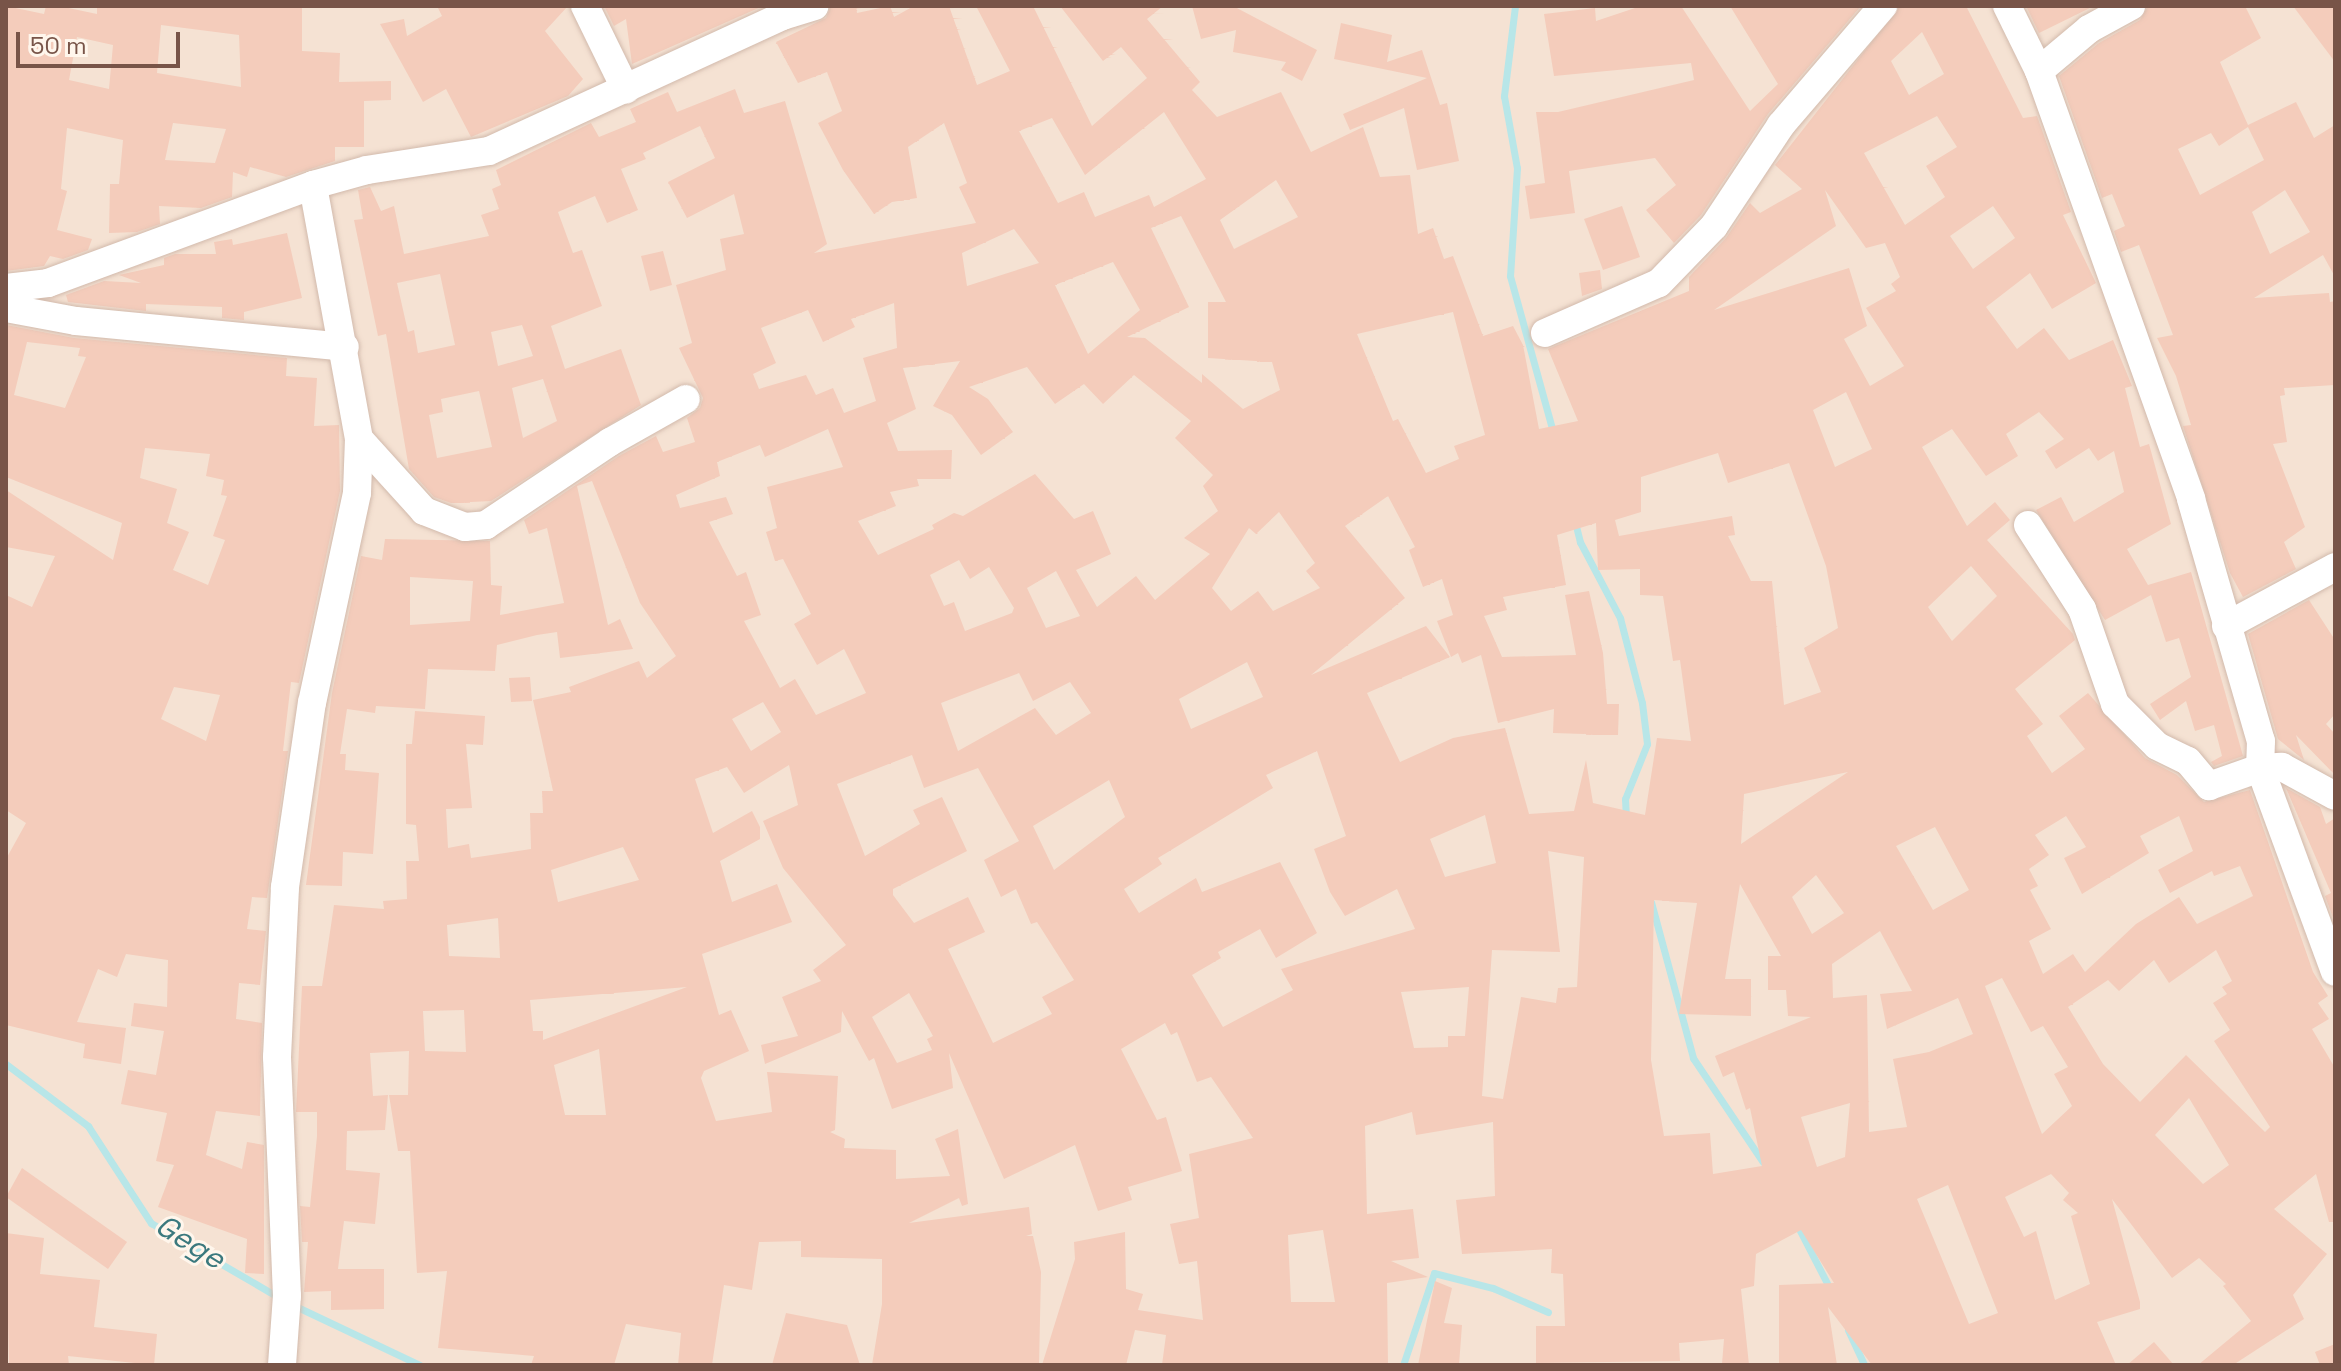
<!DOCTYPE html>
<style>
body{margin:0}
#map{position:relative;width:2341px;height:1371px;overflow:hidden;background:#fdf1e5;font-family:"Space Grotesk",sans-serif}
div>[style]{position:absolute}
.residential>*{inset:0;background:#f5e2d3}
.stream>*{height:7px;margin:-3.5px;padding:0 3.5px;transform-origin:3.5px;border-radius:3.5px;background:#b8e6e8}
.building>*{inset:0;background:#f4ccbb}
.roads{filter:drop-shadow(0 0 2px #d2baac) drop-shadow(0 0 2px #d2baac)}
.minor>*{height:28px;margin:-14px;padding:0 14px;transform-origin:14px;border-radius:14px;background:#fff}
span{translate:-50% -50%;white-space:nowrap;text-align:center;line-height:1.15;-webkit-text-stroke:6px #fff6ec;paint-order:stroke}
.water-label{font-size:30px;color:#3b797e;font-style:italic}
.frame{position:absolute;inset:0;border:8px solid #785448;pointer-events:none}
.scale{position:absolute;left:16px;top:32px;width:164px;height:36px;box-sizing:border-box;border:4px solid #785448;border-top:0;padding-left:10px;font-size:24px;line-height:28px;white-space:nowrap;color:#785448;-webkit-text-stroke:6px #fff6ec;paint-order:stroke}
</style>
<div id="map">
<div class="residential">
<div style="clip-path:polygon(6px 6px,2335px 6px,2335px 1365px,6px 1365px)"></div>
</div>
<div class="stream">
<div style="left:1515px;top:6px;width:91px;rotate:97deg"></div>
<div style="left:1504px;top:96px;width:73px;rotate:79.8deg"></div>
<div style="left:1517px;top:168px;width:108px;rotate:93.7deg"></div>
<div style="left:1510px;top:276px;width:166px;rotate:74.6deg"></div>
<div style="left:1575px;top:522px;width:21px;rotate:76deg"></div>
<div style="left:1580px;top:542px;width:86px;rotate:62.2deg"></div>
<div style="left:1620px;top:618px;width:88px;rotate:75.5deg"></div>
<div style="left:1642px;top:703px;width:41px;rotate:83deg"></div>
<div style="left:1647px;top:744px;width:59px;rotate:111.8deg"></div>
<div style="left:1625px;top:799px;width:21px;rotate:87deg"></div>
<div style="left:1651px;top:902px;width:162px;rotate:74.9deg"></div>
<div style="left:1693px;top:1058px;width:125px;rotate:56.1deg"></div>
<div style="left:6px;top:1064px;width:103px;rotate:37.1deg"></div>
<div style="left:88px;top:1126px;width:116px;rotate:57deg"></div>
<div style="left:151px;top:1223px;width:147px;rotate:30.2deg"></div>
<div style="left:1797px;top:1225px;width:72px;rotate:62.7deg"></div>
<div style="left:293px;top:1305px;width:140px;rotate:25.3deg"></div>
<div style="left:1848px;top:1330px;width:38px;rotate:65deg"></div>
<div style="left:1403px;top:1365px;width:97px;rotate:-71.4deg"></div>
<div style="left:1434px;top:1273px;width:61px;rotate:14.3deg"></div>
<div style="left:1493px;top:1288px;width:60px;rotate:23.6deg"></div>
</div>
<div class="building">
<div style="clip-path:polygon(evenodd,6px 6px,44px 14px,46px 6px,59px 6px,97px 14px,97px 6px,302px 6px,302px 51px,340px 53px,339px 82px,391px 81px,391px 100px,364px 101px,364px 147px,335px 147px,335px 161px,286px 177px,250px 167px,247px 177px,233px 172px,232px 197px,201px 208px,159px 206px,160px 224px,137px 232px,109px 233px,110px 184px,119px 184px,123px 140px,67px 128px,61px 189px,67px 191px,57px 230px,92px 239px,88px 250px,63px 259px,50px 256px,44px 266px,6px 271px,6px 6px,161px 25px,239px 35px,241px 87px,157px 73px,161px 25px,6px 6px,77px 37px,113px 45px,109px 89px,69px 80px,77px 37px,6px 6px,173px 123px,226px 129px,215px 163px,165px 160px,173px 123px)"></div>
<div style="clip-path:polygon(437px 6px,568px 6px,545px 31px,583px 79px,568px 96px,471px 137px,446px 89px,423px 102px,380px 24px,404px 19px,407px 36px,442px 16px)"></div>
<div style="clip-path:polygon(604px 6px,763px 6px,632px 64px,626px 19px,614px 26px)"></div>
<div style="clip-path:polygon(evenodd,831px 6px,856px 6px,857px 13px,890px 6px,894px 17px,914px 6px,949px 6px,977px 85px,1010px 71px,976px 6px,1033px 6px,1092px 126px,1147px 78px,1121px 47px,1103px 61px,1060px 6px,1163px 6px,1147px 19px,1200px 82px,1192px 90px,1217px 117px,1281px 92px,1311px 152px,1363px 127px,1380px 177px,1410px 175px,1418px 234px,1433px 228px,1444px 259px,1453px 256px,1483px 336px,1513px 326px,1523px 345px,1539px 429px,1578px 421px,1548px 349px,1689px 291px,1689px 277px,1726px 238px,1750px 203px,1760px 213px,1802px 189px,1775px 165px,1900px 6px,1966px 6px,2023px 118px,2037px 116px,2071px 212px,2063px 215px,2096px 283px,2052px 309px,2030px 273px,1986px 307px,2017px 349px,2044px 328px,2069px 360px,2113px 340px,2132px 386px,2125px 388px,2140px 447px,2149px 444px,2171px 524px,2127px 549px,2148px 585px,2191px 572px,2243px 756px,2214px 766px,2211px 762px,2222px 756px,2214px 725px,2195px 731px,2186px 701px,2160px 720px,2150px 704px,2191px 677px,2179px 638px,2166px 642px,2151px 595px,2105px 620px,2036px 510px,2061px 497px,2074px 522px,2124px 492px,2114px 451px,2098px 461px,2089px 448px,2056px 469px,2045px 451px,2064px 439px,2039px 412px,2006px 434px,2018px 456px,1986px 476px,1952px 429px,1922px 447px,1967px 526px,1995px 502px,2010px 520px,1987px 540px,2073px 634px,2075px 640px,2015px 689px,2043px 724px,2027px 736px,2052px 773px,2085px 749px,2059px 716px,2088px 693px,2145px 758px,2177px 775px,2204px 802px,2250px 790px,2313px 972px,2328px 996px,2318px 1003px,2329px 1019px,2312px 1029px,2335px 1068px,2335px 1222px,2329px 1222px,2316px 1174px,2274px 1209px,2327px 1254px,2293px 1295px,2304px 1319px,2233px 1365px,2198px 1365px,2251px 1321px,2223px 1286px,2226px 1284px,2199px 1258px,2172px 1278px,2112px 1199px,2140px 1302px,2140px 1309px,2097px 1322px,2116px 1365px,1872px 1365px,1828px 1307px,1837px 1365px,1779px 1365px,1779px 1285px,1834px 1283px,1801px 1230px,1756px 1254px,1754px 1286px,1741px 1289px,1749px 1365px,1722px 1364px,1724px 1339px,1679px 1343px,1680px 1361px,1536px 1363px,1536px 1326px,1565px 1326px,1563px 1274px,1551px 1273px,1552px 1249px,1462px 1254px,1456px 1200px,1495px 1196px,1493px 1122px,1416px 1135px,1412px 1112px,1365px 1126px,1367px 1214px,1413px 1209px,1419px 1258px,1391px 1261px,1428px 1277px,1387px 1283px,1388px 1365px,1162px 1365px,1166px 1335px,1135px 1330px,1126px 1365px,1042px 1365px,1075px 1259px,1074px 1242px,1125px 1232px,1126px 1289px,1143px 1294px,1138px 1310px,1203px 1320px,1197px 1261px,1179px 1264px,1170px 1224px,1199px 1218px,1189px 1154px,1253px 1138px,1211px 1077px,1197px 1082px,1177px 1032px,1171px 1035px,1165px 1023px,1121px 1049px,1157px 1120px,1166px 1117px,1182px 1171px,1128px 1187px,1132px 1200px,1098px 1211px,1075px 1145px,1004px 1179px,949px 1053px,953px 1088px,892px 1109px,874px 1058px,869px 1061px,842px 1011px,841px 1032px,765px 1064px,761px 1045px,798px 1036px,782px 997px,821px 981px,813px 970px,846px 945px,783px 868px,763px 821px,798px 805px,789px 765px,744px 793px,727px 767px,695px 779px,713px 833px,752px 811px,760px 827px,760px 839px,720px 861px,732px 902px,777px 884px,792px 922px,702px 954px,719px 1015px,731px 1010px,749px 1051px,704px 1071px,701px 1078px,716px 1121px,772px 1112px,767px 1072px,838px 1076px,835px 1130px,830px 1132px,845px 1139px,844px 1148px,896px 1150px,896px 1179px,950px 1176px,935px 1139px,958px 1129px,968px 1204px,962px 1206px,959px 1198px,909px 1223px,1029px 1207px,1032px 1234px,1026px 1236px,1033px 1236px,1041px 1272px,1039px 1365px,872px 1365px,882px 1304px,882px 1259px,801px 1257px,801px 1241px,759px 1242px,752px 1290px,724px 1285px,712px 1365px,678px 1365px,681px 1333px,626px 1324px,614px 1365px,531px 1365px,534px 1356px,438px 1348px,447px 1271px,417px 1273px,410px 1151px,398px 1151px,389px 1095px,408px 1095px,409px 1051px,370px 1053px,373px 1096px,388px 1095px,385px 1130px,347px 1131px,346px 1170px,380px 1173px,375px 1224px,344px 1221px,338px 1269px,384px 1269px,384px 1309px,331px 1310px,331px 1291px,304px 1292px,308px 1242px,302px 1242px,300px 1206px,310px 1207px,317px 1136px,317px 1112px,296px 1112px,302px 986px,322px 986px,334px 905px,384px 909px,383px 901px,407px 899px,406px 861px,419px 861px,416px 825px,406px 824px,406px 744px,412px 744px,415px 711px,485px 716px,483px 745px,466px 744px,472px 808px,446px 809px,448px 848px,469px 844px,471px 858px,531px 849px,530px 813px,543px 813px,542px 791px,553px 791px,533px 700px,571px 692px,569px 687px,639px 661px,647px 678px,676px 656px,640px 603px,592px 481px,577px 486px,608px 625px,620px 619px,633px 649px,560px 658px,557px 632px,537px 635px,497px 645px,495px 671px,428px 669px,425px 709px,376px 706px,375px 713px,347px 709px,340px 754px,346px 754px,345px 770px,379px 773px,373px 854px,343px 852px,342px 886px,306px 885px,332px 693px,361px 556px,382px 560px,385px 539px,490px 541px,491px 585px,502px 586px,500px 615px,564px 603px,547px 528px,529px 534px,524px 520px,619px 456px,656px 436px,663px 452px,695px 442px,687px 418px,700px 408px,703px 398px,679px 348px,692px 343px,676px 285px,726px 270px,720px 239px,744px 234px,734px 194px,687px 218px,668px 182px,715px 158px,700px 126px,643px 153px,646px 159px,621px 169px,638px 210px,607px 223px,595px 196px,558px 212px,573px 253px,582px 250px,602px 306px,551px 326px,565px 369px,621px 349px,641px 405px,491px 501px,451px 503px,434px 497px,409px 469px,386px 334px,378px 336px,354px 220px,363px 219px,358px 190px,370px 187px,381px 211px,394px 206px,404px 254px,489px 236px,481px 215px,499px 209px,492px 189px,501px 185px,496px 170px,591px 123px,599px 137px,636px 122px,630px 109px,668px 92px,677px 112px,735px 89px,744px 113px,785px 101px,827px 244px,814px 253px,976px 223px,959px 187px,967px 183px,944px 123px,908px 147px,917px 198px,892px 202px,874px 214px,843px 170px,818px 123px,842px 111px,827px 72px,798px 83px,776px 42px,826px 18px,831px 6px,1922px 32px,1944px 74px,1909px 95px,1891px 61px,1922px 32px,831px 6px,1164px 112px,1206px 179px,1154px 207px,1149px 195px,1095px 217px,1084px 192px,1058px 203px,1019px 131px,1052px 118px,1085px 175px,1164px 112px,831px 6px,1937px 116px,1957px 147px,1926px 166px,1945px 197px,1905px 225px,1864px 153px,1937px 116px,831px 6px,1276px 180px,1298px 217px,1234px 249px,1220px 220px,1276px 180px,831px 6px,1825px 190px,1866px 248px,1885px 243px,1900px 277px,1891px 284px,1896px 291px,1866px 308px,1904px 366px,1870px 386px,1844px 339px,1867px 326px,1849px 268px,1714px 310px,1836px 226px,1825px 190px,831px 6px,1993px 206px,2015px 238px,1973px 269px,1950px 236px,1993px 206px,831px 6px,1181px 216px,1226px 302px,1208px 302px,1208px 358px,1272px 362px,1280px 390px,1243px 409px,1202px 374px,1202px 383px,1145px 338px,1127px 337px,1189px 307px,1151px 228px,1181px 216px,831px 6px,1014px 229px,1039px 263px,967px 286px,962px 253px,1014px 229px,831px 6px,1113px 262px,1140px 310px,1088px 354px,1055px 285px,1113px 262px,831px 6px,440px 274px,455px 345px,418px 353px,414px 330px,408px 332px,397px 283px,440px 274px,831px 6px,894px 303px,897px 348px,863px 358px,876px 401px,844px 413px,833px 388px,816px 395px,806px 375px,759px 389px,753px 374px,776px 363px,761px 328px,808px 310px,823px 342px,855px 327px,851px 319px,894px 303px,831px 6px,1453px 312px,1485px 435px,1454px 446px,1459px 459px,1426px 473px,1398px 419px,1393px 421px,1357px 334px,1453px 312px,831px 6px,522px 325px,533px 356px,498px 366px,491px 332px,522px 325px,831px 6px,960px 361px,933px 406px,952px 415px,981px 455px,1013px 432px,988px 399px,969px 387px,1027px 367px,1055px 404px,1084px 384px,1103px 404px,1134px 375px,1191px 421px,1175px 438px,1213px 475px,1203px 486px,1218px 511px,1184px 538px,1210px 554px,1155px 600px,1136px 576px,1097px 607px,1076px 570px,1111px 554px,1093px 511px,1074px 519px,1035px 474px,963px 516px,954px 513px,932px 525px,934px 529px,878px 555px,858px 521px,896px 506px,890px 492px,919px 486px,917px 479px,951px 479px,952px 450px,898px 451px,887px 423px,916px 409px,903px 368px,960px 361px,831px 6px,543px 379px,557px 421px,523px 438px,512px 388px,543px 379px,831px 6px,479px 391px,492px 447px,437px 458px,429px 415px,443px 412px,441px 399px,479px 391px,831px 6px,1846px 392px,1872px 449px,1835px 467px,1813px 410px,1846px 392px,831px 6px,828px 429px,843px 467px,767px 487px,777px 528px,766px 532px,775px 561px,783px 559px,811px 614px,794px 624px,817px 665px,844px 649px,866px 693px,816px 715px,795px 679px,780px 688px,744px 621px,761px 615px,746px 572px,737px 576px,709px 522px,733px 514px,726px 497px,680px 508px,676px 495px,720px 476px,717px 462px,760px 445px,765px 457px,828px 429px,831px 6px,1718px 453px,1728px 483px,1789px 463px,1826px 566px,1838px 628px,1804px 648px,1821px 692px,1784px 705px,1772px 581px,1751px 581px,1728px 536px,1735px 535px,1732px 516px,1619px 536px,1615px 520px,1641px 512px,1641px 477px,1718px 453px,831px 6px,1388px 496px,1415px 547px,1409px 550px,1423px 587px,1442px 579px,1453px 615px,1437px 621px,1451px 657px,1458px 653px,1462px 663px,1481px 655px,1498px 723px,1554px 709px,1553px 733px,1618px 735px,1619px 704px,1607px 704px,1603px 653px,1589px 591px,1565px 595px,1576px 655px,1502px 657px,1484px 616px,1507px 610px,1503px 597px,1566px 585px,1557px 535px,1596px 523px,1598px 570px,1640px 569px,1640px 595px,1663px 596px,1673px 661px,1680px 660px,1691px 741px,1657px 738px,1645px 815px,1593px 803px,1586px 760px,1574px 811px,1529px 814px,1505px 728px,1453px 738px,1400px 762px,1367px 693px,1450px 657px,1426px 626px,1311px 675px,1405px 598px,1345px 526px,1388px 496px,831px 6px,1279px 512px,1315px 563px,1306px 571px,1320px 588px,1273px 611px,1258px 591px,1231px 611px,1212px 588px,1249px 528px,1256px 534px,1279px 512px,831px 6px,959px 560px,970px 579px,989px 567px,1014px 608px,1012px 613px,965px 631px,954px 602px,944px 606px,930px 575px,959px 560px,831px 6px,1971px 566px,1997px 596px,1952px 641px,1928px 607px,1971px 566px,831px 6px,1056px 571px,1080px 616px,1046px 628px,1027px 588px,1056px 571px,831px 6px,410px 577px,473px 581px,470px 621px,410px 625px,410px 577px,831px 6px,1247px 662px,1263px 697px,1191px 729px,1179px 699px,1247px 662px,831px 6px,1019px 673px,1033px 701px,1070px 682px,1091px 713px,1056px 735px,1035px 708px,958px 751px,941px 703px,1019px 673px,831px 6px,763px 702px,781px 732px,751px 751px,732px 719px,763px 702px,831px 6px,1317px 751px,1346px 836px,1314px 849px,1330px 892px,1345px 916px,1397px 889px,1415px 929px,1281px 969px,1293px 990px,1223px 1027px,1192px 975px,1221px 958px,1218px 952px,1260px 929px,1276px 958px,1317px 933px,1280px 862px,1202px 892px,1196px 878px,1139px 913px,1124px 889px,1162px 864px,1158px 858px,1273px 788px,1266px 775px,1317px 751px,831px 6px,912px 755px,924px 788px,978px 768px,1019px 841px,984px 860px,1001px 897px,1016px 889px,1031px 924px,1037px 922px,1074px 980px,1042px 997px,1052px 1014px,993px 1043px,948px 949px,985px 932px,968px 897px,914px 923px,893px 895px,893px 889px,967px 851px,942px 797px,913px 810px,920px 824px,865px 856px,837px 784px,912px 755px,831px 6px,1848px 772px,1775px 821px,1741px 844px,1744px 794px,1848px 772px,831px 6px,1109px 780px,1125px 817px,1054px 870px,1033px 826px,1109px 780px,831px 6px,1485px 815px,1496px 863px,1445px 877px,1430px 839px,1485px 815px,831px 6px,2066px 816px,2086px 847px,2064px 858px,2082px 894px,2149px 853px,2140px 836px,2179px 816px,2193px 851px,2158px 870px,2170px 893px,2212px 871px,2214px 876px,2240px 866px,2253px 896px,2197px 924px,2179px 897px,2136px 924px,2085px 972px,2073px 954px,2043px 974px,2029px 941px,2051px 929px,2030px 890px,2038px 886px,2029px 869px,2049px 855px,2035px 835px,2066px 816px,831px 6px,1935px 827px,1969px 890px,1933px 910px,1896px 846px,1935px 827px,831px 6px,623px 847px,639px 880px,558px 902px,551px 870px,623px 847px,831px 6px,1548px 851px,1584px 857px,1577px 987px,1558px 988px,1556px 1003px,1521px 997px,1503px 1099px,1482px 1096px,1492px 950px,1560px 952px,1548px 851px,831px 6px,1816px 875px,1844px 913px,1812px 934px,1792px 897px,1816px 875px,831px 6px,1740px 884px,1781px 956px,1768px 956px,1768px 990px,1786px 990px,1788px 1016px,1811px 1017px,1715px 1056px,1723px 1077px,1734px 1072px,1746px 1110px,1750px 1108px,1762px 1166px,1713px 1174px,1710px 1133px,1664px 1136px,1651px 1060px,1654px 900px,1697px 903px,1679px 1014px,1751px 1016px,1751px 979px,1725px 979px,1740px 884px,831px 6px,498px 918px,500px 958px,449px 956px,447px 925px,498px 918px,831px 6px,1880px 931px,1912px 991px,1880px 994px,1887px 1029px,1958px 998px,1973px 1034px,1929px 1052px,1893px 1059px,1907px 1127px,1869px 1132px,1867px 995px,1833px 998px,1832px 964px,1880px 931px,831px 6px,2216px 950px,2232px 981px,2222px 987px,2227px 994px,2213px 1003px,2230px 1030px,2214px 1041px,2270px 1127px,2265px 1132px,2186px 1055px,2140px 1102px,2103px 1064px,2068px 1007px,2108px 980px,2119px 991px,2154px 960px,2169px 983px,2216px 950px,831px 6px,2002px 978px,2031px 1032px,2043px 1026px,2068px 1067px,2054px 1074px,2072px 1106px,2042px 1134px,1985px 986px,2002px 978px,831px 6px,687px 987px,543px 1040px,543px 1031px,533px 1031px,530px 1000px,687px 987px,831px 6px,1469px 987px,1465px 1036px,1448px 1036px,1448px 1047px,1414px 1048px,1401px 992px,1469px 987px,831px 6px,909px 993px,933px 1036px,927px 1039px,932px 1050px,897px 1063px,872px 1017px,909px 993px,831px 6px,464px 1010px,466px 1052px,425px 1051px,423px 1011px,464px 1010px,831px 6px,599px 1049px,606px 1115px,565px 1115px,554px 1065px,599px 1049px,831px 6px,2189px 1098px,2229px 1165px,2203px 1184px,2155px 1135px,2189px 1098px,831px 6px,1850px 1103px,1845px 1157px,1817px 1167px,1801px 1117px,1850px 1103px,831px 6px,2051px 1174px,2069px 1193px,2063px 1200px,2078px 1213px,2071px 1216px,2090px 1284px,2055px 1300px,2036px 1231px,2024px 1237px,2005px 1197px,2051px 1174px,831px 6px,1948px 1185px,1998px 1313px,1969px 1324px,1917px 1199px,1948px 1185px,831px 6px,1323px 1230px,1335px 1302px,1291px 1302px,1288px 1235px,1323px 1230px)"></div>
<div style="clip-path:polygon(1192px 6px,1233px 6px,1317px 50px,1302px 81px,1281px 70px,1286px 62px,1233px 52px,1236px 30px,1201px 39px)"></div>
<div style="clip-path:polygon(1641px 6px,1681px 6px,1750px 111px,1778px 84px,1730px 6px,1861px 6px,1768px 114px,1701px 215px,1674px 243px,1646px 210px,1676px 185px,1655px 158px,1569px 171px,1575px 213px,1530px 219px,1525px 186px,1545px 183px,1536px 112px,1558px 112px,1694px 80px,1691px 63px,1554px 76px,1544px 14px,1595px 8px,1596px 21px)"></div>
<div style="clip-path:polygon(2026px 6px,2094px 6px,2039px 33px)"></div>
<div style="clip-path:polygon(evenodd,2148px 6px,2245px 6px,2261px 38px,2220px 62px,2248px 125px,2296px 102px,2314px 138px,2335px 125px,2335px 277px,2323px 255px,2254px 298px,2329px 293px,2330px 302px,2335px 301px,2335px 385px,2284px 388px,2285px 395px,2280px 396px,2287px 442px,2273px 444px,2305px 527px,2284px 542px,2296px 569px,2243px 597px,2230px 573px,2183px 426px,2191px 425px,2176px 376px,2157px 338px,2173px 335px,2139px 245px,2121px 252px,2114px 231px,2125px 226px,2112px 194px,2102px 198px,2059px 76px,2099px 43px,2140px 20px,2148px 6px,2248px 127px,2264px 160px,2200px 195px,2178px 149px,2211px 133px,2219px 146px,2248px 127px,2148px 6px,2285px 190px,2310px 232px,2270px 254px,2252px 212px,2285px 190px)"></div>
<div style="clip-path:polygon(2293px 6px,2335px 6px,2335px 62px)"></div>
<div style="clip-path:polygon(1341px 23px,1392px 35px,1387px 62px,1422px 50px,1440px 105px,1447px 103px,1459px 161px,1417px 170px,1404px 108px,1350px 130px,1343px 114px,1427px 78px,1334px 59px)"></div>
<div style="clip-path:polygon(1622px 206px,1640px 257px,1603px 270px,1584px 219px)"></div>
<div style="clip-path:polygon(287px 233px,302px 298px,244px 312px,244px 320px,222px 318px,222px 307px,146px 304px,146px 311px,68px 302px,66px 295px,104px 281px,141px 283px,119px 275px,164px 265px,164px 258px,175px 254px,216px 254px,214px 242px,232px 239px,233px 245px)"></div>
<div style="clip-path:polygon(663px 251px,672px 285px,650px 291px,641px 256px)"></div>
<div style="clip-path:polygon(1600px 270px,1602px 289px,1582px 296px,1579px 273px)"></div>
<div style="clip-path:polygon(evenodd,6px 325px,74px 338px,287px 358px,286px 376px,317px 378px,314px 426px,339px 425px,340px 491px,299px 683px,291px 682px,283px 751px,288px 751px,267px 898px,252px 897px,247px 929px,266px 931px,260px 985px,239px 983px,236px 1019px,262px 1023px,260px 1116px,216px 1111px,206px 1155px,242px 1169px,247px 1142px,264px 1145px,264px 1274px,245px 1273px,247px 1239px,158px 1207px,174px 1165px,156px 1161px,167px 1113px,121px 1104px,128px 1070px,156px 1075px,164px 1031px,131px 1026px,134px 1003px,167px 1007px,168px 960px,126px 954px,117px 977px,98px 969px,77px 1022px,126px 1028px,121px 1064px,83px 1058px,85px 1044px,6px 1025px,6px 859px,26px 823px,6px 810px,6px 595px,32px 607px,55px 556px,6px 547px,6px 490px,113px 560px,122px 523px,6px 477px,6px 325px,27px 342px,80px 348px,78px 356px,86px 357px,65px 408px,14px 395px,27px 342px,6px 325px,145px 448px,210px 454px,206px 476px,224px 480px,221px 495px,227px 496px,213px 536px,225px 540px,208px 585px,173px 570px,189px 532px,167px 523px,177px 489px,140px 478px,145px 448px,6px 325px,174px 687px,220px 695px,206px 741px,161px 719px,174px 687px)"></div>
<div style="clip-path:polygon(2309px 600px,2335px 640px,2335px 714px,2326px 724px,2335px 734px,2335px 775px,2296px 735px,2304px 760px,2278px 739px,2248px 634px)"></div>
<div style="clip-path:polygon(530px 677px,532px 701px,511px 702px,509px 678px)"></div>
<div style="clip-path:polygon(2286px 788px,2320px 807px,2326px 824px,2335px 818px,2335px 923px,2325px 896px,2331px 893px)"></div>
<div style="clip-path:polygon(22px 1168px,127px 1242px,108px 1269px,6px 1197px)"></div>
<div style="clip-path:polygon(6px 1233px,44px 1238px,40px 1274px,100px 1280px,94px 1327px,157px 1334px,154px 1365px,68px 1356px,69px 1365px,9px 1365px)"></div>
<div style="clip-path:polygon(1435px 1281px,1452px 1288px,1444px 1323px,1462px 1325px,1459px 1365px,1418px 1365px)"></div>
<div style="clip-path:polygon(786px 1313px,847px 1325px,860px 1365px,772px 1365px)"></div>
<div style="clip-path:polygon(2154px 1342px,2174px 1365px,2127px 1365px)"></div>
<div style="clip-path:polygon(2335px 1344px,2335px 1365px,2320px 1365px,2315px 1352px)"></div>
</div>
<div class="roads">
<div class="minor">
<div style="left:585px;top:6px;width:93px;rotate:64deg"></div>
<div style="left:2007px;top:6px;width:72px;rotate:63.8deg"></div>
<div style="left:2039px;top:71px;width:454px;rotate:70.4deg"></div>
<div style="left:2191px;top:499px;width:252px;rotate:73.9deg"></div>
<div style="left:2261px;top:741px;width:27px;rotate:92deg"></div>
<div style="left:2260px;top:768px;width:217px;rotate:69.8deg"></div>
<div style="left:2039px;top:71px;width:65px;rotate:-40deg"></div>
<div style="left:2089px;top:29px;width:48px;rotate:-28.7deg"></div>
<div style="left:6px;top:288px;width:42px;rotate:-6.8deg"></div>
<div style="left:48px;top:283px;width:283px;rotate:-20.3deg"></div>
<div style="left:313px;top:185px;width:56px;rotate:-15.5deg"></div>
<div style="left:367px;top:170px;width:123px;rotate:-8.9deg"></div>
<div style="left:489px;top:151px;width:323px;rotate:-24.7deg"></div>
<div style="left:782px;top:16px;width:34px;rotate:-17deg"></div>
<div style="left:6px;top:308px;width:71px;rotate:10.5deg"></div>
<div style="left:76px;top:321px;width:270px;rotate:5.5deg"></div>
<div style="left:1545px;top:333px;width:124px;rotate:-23.7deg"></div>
<div style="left:1659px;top:283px;width:79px;rotate:-46deg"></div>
<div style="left:1714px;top:226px;width:121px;rotate:-56.4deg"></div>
<div style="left:1781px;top:125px;width:157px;rotate:-49.4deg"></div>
<div style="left:359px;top:439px;width:97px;rotate:47.9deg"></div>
<div style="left:424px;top:511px;width:44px;rotate:21.3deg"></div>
<div style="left:465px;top:527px;width:21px;rotate:-5deg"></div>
<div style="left:486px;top:525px;width:149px;rotate:-33.8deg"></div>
<div style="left:610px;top:442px;width:87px;rotate:-29.5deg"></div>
<div style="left:2028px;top:525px;width:100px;rotate:57.3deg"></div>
<div style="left:2082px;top:609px;width:101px;rotate:70.8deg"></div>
<div style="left:2115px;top:704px;width:59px;rotate:45deg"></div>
<div style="left:2157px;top:746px;width:34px;rotate:26deg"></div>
<div style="left:2188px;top:761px;width:33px;rotate:50deg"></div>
<div style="left:2209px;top:786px;width:54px;rotate:-19.4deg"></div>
<div style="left:2260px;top:768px;width:22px;rotate:-3deg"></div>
<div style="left:2282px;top:767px;width:60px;rotate:28.7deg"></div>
<div style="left:2226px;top:626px;width:124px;rotate:-28.4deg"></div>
<div style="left:282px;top:1365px;width:69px;rotate:-85.9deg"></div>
<div style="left:287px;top:1296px;width:239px;rotate:-92.4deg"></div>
<div style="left:277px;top:1057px;width:170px;rotate:-87.3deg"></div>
<div style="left:285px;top:887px;width:186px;rotate:-81.7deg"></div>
<div style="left:312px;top:703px;width:215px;rotate:-77.9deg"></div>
<div style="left:357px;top:493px;width:54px;rotate:-87.9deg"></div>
<div style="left:359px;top:439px;width:258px;rotate:-100.3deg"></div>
</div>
</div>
<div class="water-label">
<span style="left:190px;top:1242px;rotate:32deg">Gege</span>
</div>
<div class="frame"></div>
<div class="scale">50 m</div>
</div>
